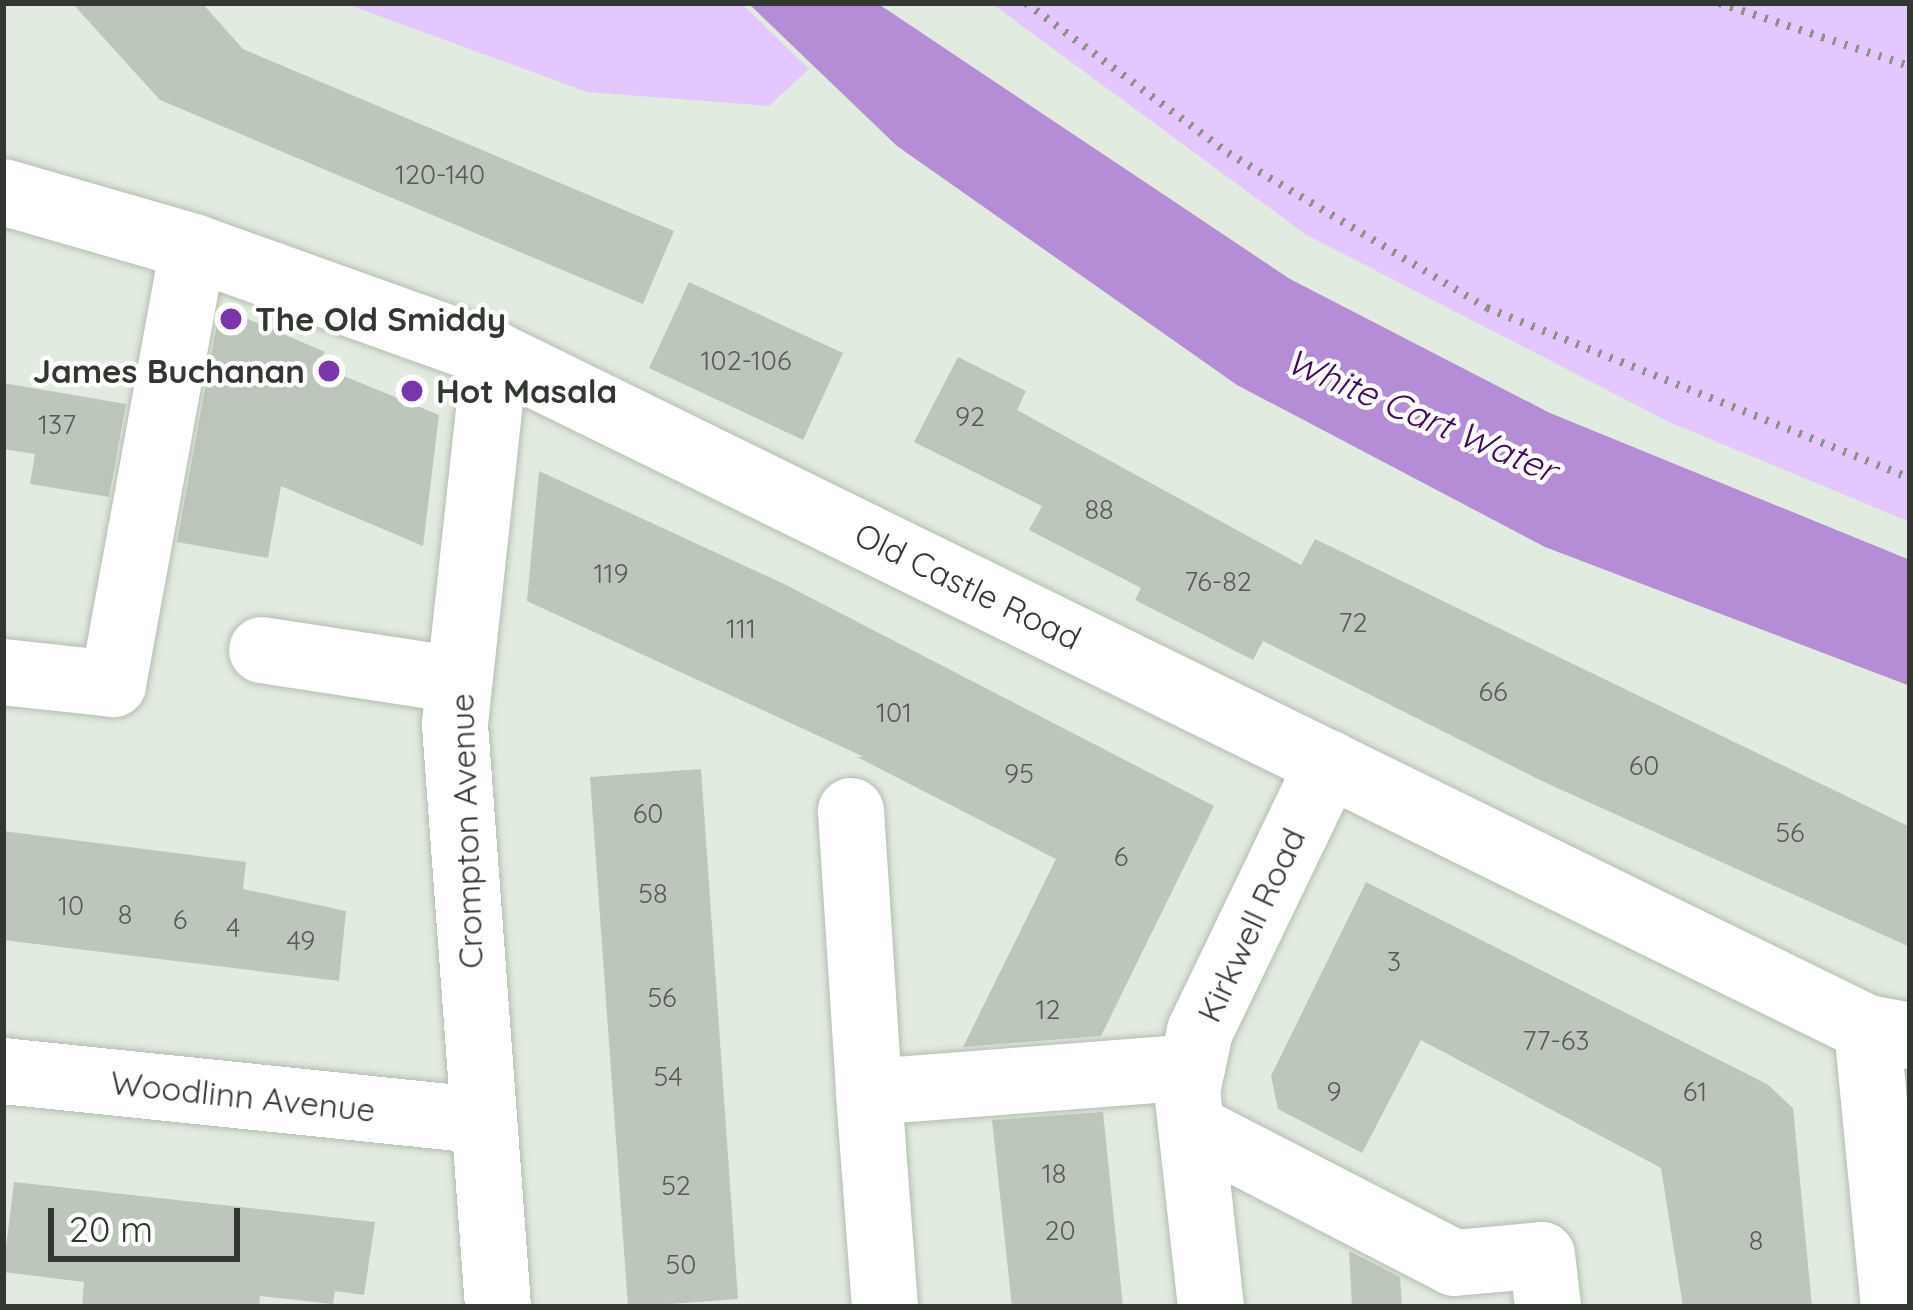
<!DOCTYPE html>
<style>
body{margin:0}
#map{position:relative;width:1913px;height:1310px;overflow:hidden;background:#e2ebdf;font-family:Quicksand,sans-serif}
div>[style]{position:absolute}
.green>*{inset:0;background:#e4c7fe}
.water>*{inset:0;background:#b48dd6}
.building>*{inset:0;background:#bdc6ba}
.path>*{height:8px;margin-top:-4px;transform-origin:0;background:repeating-linear-gradient(90deg,#8c928a 0 3px,transparent 0 12px)}
.roads{filter:drop-shadow(0 0 3px #b4bdb1) drop-shadow(0 0 3px #b4bdb1)}
.minor>*{height:66px;margin:-33px;padding:0 33px;transform-origin:33px;border-radius:33px;background:#fff}
.dots>*{width:33px;height:33px;translate:-50% -50%;box-sizing:border-box;border:6px solid #fff;border-radius:50%}
span{translate:-50% -50%;white-space:nowrap;text-align:center;line-height:1.15;-webkit-text-stroke:9px #fff;paint-order:stroke}
.number-label{font-size:27px;color:#565b54}
.number-label span{-webkit-text-stroke-width:0}
.poi-label{font-size:33px;color:#333732;font-weight:700}
.left{translate:0 -50%;text-align:left}
.right{translate:-100% -50%;text-align:right}
.street-label{font-size:33px;color:#333732}
.water-label{font-size:36px;color:#420862;font-style:italic}
.frame{position:absolute;inset:0;border:6px solid #333732;pointer-events:none}
.scale{position:absolute;left:48px;top:1208px;width:192px;height:54px;box-sizing:border-box;border:6px solid #333732;border-top:0;padding-left:15px;font-size:36px;line-height:42px;white-space:nowrap;color:#333732;-webkit-text-stroke:9px #fff;paint-order:stroke}
</style>
<div id="map">
<div class="green">
<div style="clip-path:polygon(344px 3px,741px 3px,809px 69px,769px 106px,587px 92px)"></div>
<div style="clip-path:polygon(991px 3px,1910px 3px,1910px 522px,1669px 422px,1305px 234px)"></div>
</div>
<div class="water">
<div style="clip-path:polygon(748px 3px,877px 3px,1290px 279px,1550px 413px,1910px 560px,1910px 686px,1545px 547px,1237px 385px,897px 146px)"></div>
</div>
<div class="building">
<div style="clip-path:polygon(72px 3px,202px 3px,243px 49px,674px 231px,643px 304px,160px 100px)"></div>
<div style="clip-path:polygon(689px 282px,843px 353px,803px 440px,649px 368px)"></div>
<div style="clip-path:polygon(220px 307px,325px 352px,317px 365px,439px 415px,423px 546px,281px 486px,268px 558px,177px 542px)"></div>
<div style="clip-path:polygon(958px 357px,1026px 391px,1017px 410px,1301px 565px,1315px 539px,1910px 827px,1910px 947px,1544px 782px,1263px 641px,1253px 660px,1135px 600px,1141px 588px,1029px 530px,1042px 506px,914px 442px)"></div>
<div style="clip-path:polygon(3px 383px,126px 404px,109px 497px,30px 484px,35px 454px,3px 449px)"></div>
<div style="clip-path:polygon(539px 471px,784px 584px,1214px 806px,1101px 1036px,963px 1047px,1056px 859px,857px 757px,864px 757px,527px 601px)"></div>
<div style="clip-path:polygon(701px 769px,738px 1299px,628px 1307px,590px 777px)"></div>
<div style="clip-path:polygon(3px 831px,246px 862px,243px 889px,346px 911px,339px 981px,3px 940px)"></div>
<div style="clip-path:polygon(1366px 882px,1767px 1084px,1793px 1108px,1812px 1307px,1683px 1307px,1661px 1168px,1421px 1040px,1362px 1153px,1278px 1109px,1271px 1076px)"></div>
<div style="clip-path:polygon(1103px 1112px,1123px 1307px,1012px 1307px,992px 1120px)"></div>
<div style="clip-path:polygon(14px 1182px,375px 1222px,364px 1295px,335px 1291px,333px 1304px,260px 1296px,259px 1307px,82px 1307px,84px 1282px,3px 1272px)"></div>
<div style="clip-path:polygon(1349px 1251px,1400px 1277px,1402px 1307px,1352px 1307px)"></div>
</div>
<div class="path">
<div style="left:1026px;top:3px;width:252px;rotate:36.6deg"></div>
<div style="left:1228px;top:153px;width:302px;rotate:30.9deg"></div>
<div style="left:1487px;top:308px;width:456px;rotate:21.9deg"></div>
<div style="left:1719px;top:3px;width:201px;rotate:18.3deg"></div>
</div>
<div class="roads">
<div class="minor">
<div style="left:3px;top:192px;width:198px;rotate:16.1deg"></div>
<div style="left:193px;top:247px;width:321px;rotate:19.7deg"></div>
<div style="left:495px;top:355px;width:1528px;rotate:26.13deg"></div>
<div style="left:1867px;top:1028px;width:44px;rotate:10.5deg"></div>
<div style="left:495px;top:355px;width:372px;rotate:96.2deg"></div>
<div style="left:455px;top:725px;width:584px;rotate:85.77deg"></div>
<div style="left:262px;top:650px;width:199px;rotate:8.7deg"></div>
<div style="left:3px;top:672px;width:111px;rotate:6.2deg"></div>
<div style="left:113px;top:684px;width:444px;rotate:-79.6deg"></div>
<div style="left:851px;top:811px;width:282px;rotate:86.3deg"></div>
<div style="left:1867px;top:1028px;width:280px;rotate:84.5deg"></div>
<div style="left:3px;top:1071px;width:483px;rotate:5.9deg"></div>
<div style="left:1191px;top:1127px;width:296px;rotate:27.3deg"></div>
<div style="left:1454px;top:1263px;width:88px;rotate:-5.2deg"></div>
<div style="left:1542px;top:1255px;width:52px;rotate:83.4deg"></div>
<div style="left:885px;top:1307px;width:216px;rotate:-94.3deg"></div>
<div style="left:869px;top:1092px;width:324px;rotate:-4.4deg"></div>
<div style="left:1211px;top:1307px;width:217px;rotate:-96.3deg"></div>
<div style="left:1187px;top:1091px;width:61px;rotate:-77.8deg"></div>
<div style="left:1200px;top:1031px;width:297px;rotate:-64.3deg"></div>
</div>
</div>
<div class="dots">
<div style="left:231px;top:319px;background:#7a35a8"></div>
<div style="left:329px;top:371px;background:#7a35a8"></div>
<div style="left:412px;top:391px;background:#7a35a8"></div>
</div>
<div class="number-label">
<span style="left:440px;top:175px">120-140</span>
<span style="left:746px;top:361px">102-106</span>
<span style="left:970px;top:417px">92</span>
<span style="left:57px;top:425px">137</span>
<span style="left:1099px;top:510px">88</span>
<span style="left:611px;top:574px">119</span>
<span style="left:1218px;top:582px">76-82</span>
<span style="left:1353px;top:623px">72</span>
<span style="left:741px;top:629px">111</span>
<span style="left:1493px;top:692px">66</span>
<span style="left:894px;top:713px">101</span>
<span style="left:1644px;top:766px">60</span>
<span style="left:1019px;top:774px">95</span>
<span style="left:648px;top:814px">60</span>
<span style="left:1790px;top:833px">56</span>
<span style="left:1121px;top:857px">6</span>
<span style="left:653px;top:894px">58</span>
<span style="left:71px;top:906px">10</span>
<span style="left:125px;top:915px">8</span>
<span style="left:180px;top:920px">6</span>
<span style="left:233px;top:928px">4</span>
<span style="left:301px;top:941px">49</span>
<span style="left:1394px;top:962px">3</span>
<span style="left:662px;top:998px">56</span>
<span style="left:1048px;top:1010px">12</span>
<span style="left:1556px;top:1041px">77-63</span>
<span style="left:668px;top:1077px">54</span>
<span style="left:1334px;top:1092px">9</span>
<span style="left:1695px;top:1092px">61</span>
<span style="left:1054px;top:1174px">18</span>
<span style="left:676px;top:1186px">52</span>
<span style="left:1060px;top:1231px">20</span>
<span style="left:1756px;top:1241px">8</span>
<span style="left:681px;top:1265px">50</span>
</div>
<div class="poi-label">
<span class="left" style="left:255px;top:319px">The Old Smiddy</span>
<span class="right" style="left:305px;top:371px">James Buchanan</span>
<span class="left" style="left:436px;top:391px">Hot Masala</span>
</div>
<div class="street-label">
<span style="left:968px;top:586px;rotate:26deg">Old Castle Road</span>
<span style="left:466px;top:831px;rotate:-92deg">Crompton Avenue</span>
<span style="left:1251px;top:925px;rotate:-65deg">Kirkwell Road</span>
<span style="left:243px;top:1096px;rotate:6deg">Woodlinn Avenue</span>
</div>
<div class="water-label">
<span style="left:1422px;top:415px;rotate:23deg">White Cart Water</span>
</div>
<div class="frame"></div>
<div class="scale">20 m</div>
</div>
